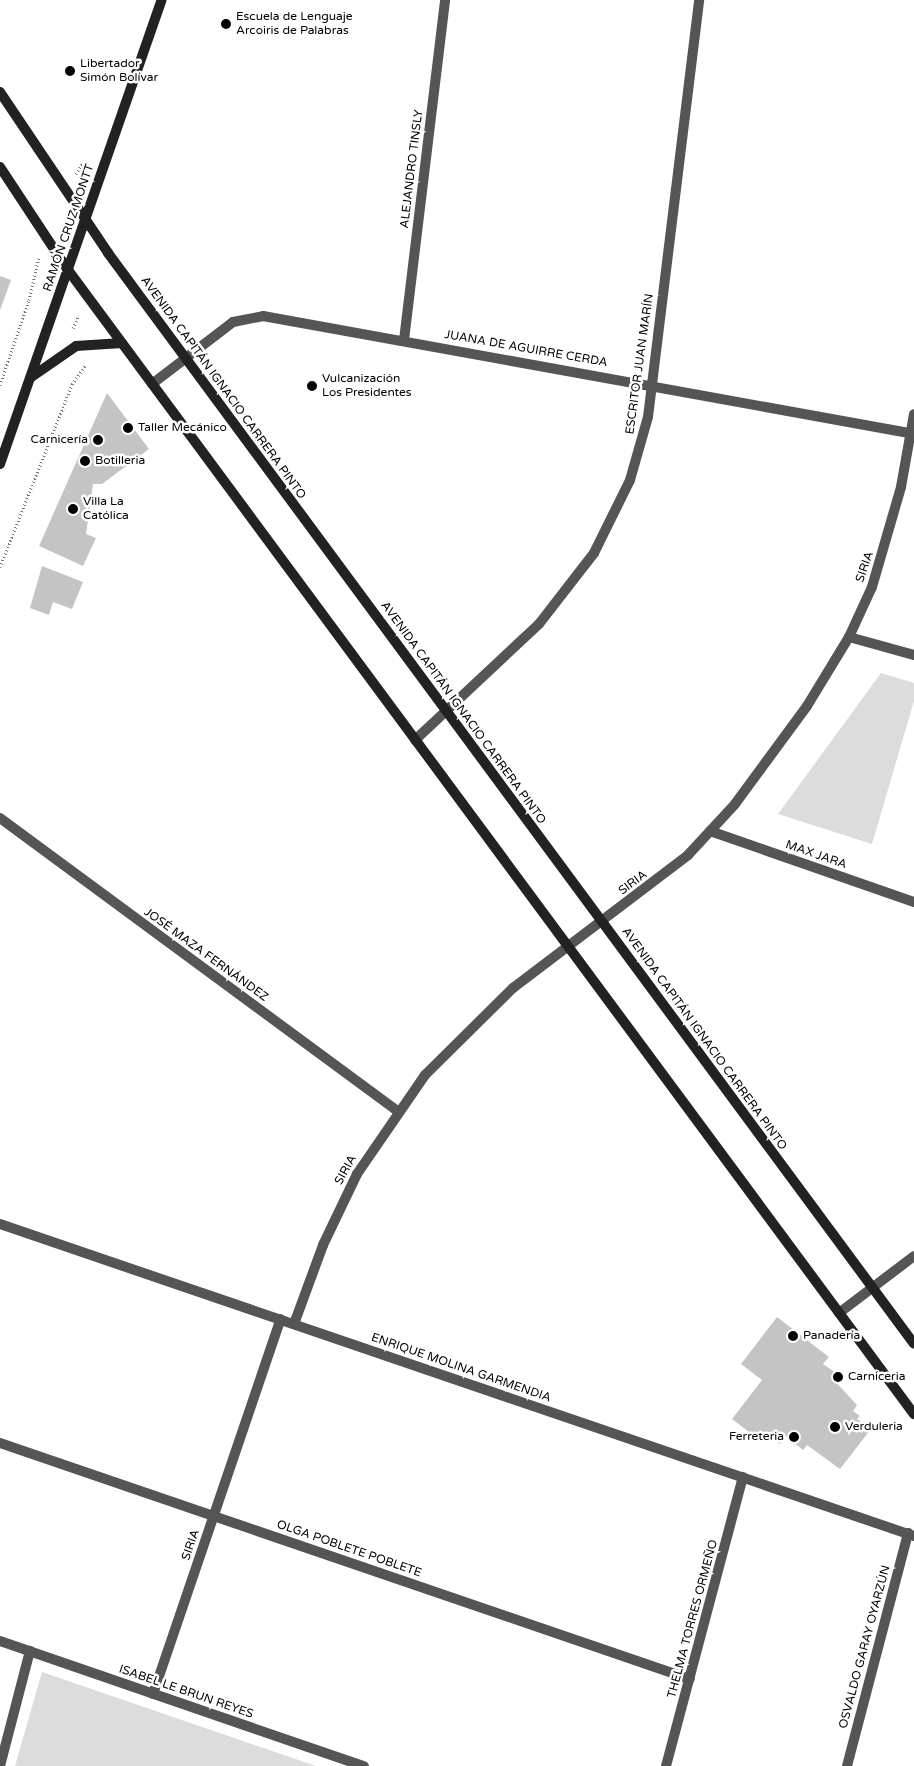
<!DOCTYPE html>
<meta charset="utf-8">
<style>
body{margin:0}
#map{position:relative;width:914px;height:1766px;overflow:hidden;background:#fff;font-family:"Varela Round",sans-serif}
div>[style]{position:absolute}
.green>*{inset:0;background:#dcdcdc}
.building>*{inset:0;background:#c4c4c4}
.path>*{height:3px;margin-top:-1.5px;transform-origin:0;background:repeating-linear-gradient(90deg,#777 0 1px,transparent 0 3.5px)}
.street>*{height:10px;margin:-5px;padding:0 5px;transform-origin:5px;border-radius:5px;background:#555}
.secondary>*{height:10px;margin:-5px;padding:0 5px;transform-origin:5px;border-radius:5px;background:#222}
.dots>*{width:14px;height:14px;translate:-50% -50%;box-sizing:border-box;border:2px solid #fff;border-radius:50%}
span{translate:-50% -50%;white-space:nowrap;text-align:center;line-height:1.15;-webkit-text-stroke:5px #fff;paint-order:stroke}
.poi-label{font-size:12px;color:#000}
.left{translate:0 -50%;text-align:left}
.right{translate:-100% -50%;text-align:right}
.street-label{font-size:12px;color:#000}
</style>
<div id="map">
<div class="green">
<div style="clip-path:polygon(881px 673px,914px 683px,914px 701px,872px 844px,778px 814px)"></div>
<div style="clip-path:polygon(42px 1672px,316px 1766px,15px 1766px)"></div>
</div>
<div class="building">
<div style="clip-path:polygon(0 276px,11px 280px,0 310px)"></div>
<div style="clip-path:polygon(107px 393px,149px 449px,102px 484px,93px 484px,86px 534px,96px 538px,83px 566px,39px 546px)"></div>
<div style="clip-path:polygon(42px 566px,83px 582px,72px 609px,53px 602px,49px 615px,30px 608px)"></div>
<div style="clip-path:polygon(777px 1317px,829px 1357px,823px 1364px,836px 1373px,832px 1378px,857px 1405px,853px 1411px,860px 1416px,857px 1419px,871px 1429px,840px 1469px,807px 1445px,803px 1450px,786px 1436px,780px 1444px,768px 1435px,762px 1442px,732px 1419px,762px 1380px,741px 1364px)"></div>
</div>
<div class="path">
<div style="left:76px;top:174px;width:12px;rotate:-59deg"></div>
<div style="left:73px;top:328px;width:14px;rotate:-65deg"></div>
<div style="left:0;top:385px;width:90px;rotate:-71.2deg"></div>
<div style="left:29px;top:300px;width:44px;rotate:-76.9deg"></div>
<div style="left:0;top:567px;width:197px;rotate:-68.5deg"></div>
<div style="left:72px;top:384px;width:24px;rotate:-54deg"></div>
</div>
<div class="street">
<div style="left:404px;top:340px;width:342px;rotate:-83.1deg"></div>
<div style="left:152px;top:384px;width:102px;rotate:-37.4deg"></div>
<div style="left:233px;top:322px;width:31px;rotate:-11deg"></div>
<div style="left:263px;top:316px;width:662px;rotate:10.27deg"></div>
<div style="left:849px;top:637px;width:67px;rotate:15.5deg"></div>
<div style="left:415px;top:740px;width:170px;rotate:-43.1deg"></div>
<div style="left:539px;top:624px;width:90px;rotate:-52.2deg"></div>
<div style="left:594px;top:553px;width:81px;rotate:-63.7deg"></div>
<div style="left:630px;top:480px;width:66px;rotate:-74.1deg"></div>
<div style="left:648px;top:417px;width:420px;rotate:-83deg"></div>
<div style="left:0;top:818px;width:493px;rotate:36.4deg"></div>
<div style="left:710px;top:831px;width:216px;rotate:19.2deg"></div>
<div style="left:0;top:1224px;width:966px;rotate:18.85deg"></div>
<div style="left:839px;top:1313px;width:94px;rotate:-37.2deg"></div>
<div style="left:294px;top:1324px;width:84px;rotate:-69.8deg"></div>
<div style="left:323px;top:1245px;width:79px;rotate:-64.4deg"></div>
<div style="left:357px;top:1174px;width:120px;rotate:-55.5deg"></div>
<div style="left:425px;top:1075px;width:124px;rotate:-44.7deg"></div>
<div style="left:513px;top:988px;width:220px;rotate:-37.2deg"></div>
<div style="left:688px;top:855px;width:69px;rotate:-47.3deg"></div>
<div style="left:735px;top:804px;width:122px;rotate:-53.7deg"></div>
<div style="left:807px;top:706px;width:81px;rotate:-58.7deg"></div>
<div style="left:849px;top:637px;width:55px;rotate:-65.3deg"></div>
<div style="left:872px;top:587px;width:104px;rotate:-73.8deg"></div>
<div style="left:901px;top:487px;width:74px;rotate:-79.9deg"></div>
<div style="left:0;top:1443px;width:729px;rotate:18.88deg"></div>
<div style="left:0;top:1641px;width:385px;rotate:19deg"></div>
<div style="left:153px;top:1694px;width:396px;rotate:-71.2deg"></div>
<div style="left:0;top:1766px;width:119px;rotate:-75.4deg"></div>
<div style="left:666px;top:1766px;width:299px;rotate:-75.1deg"></div>
<div style="left:847px;top:1766px;width:241px;rotate:-75.3deg"></div>
</div>
<div class="secondary">
<div style="left:0;top:92px;width:194px;rotate:56.1deg"></div>
<div style="left:108px;top:253px;width:1356px;rotate:53.54deg"></div>
<div style="left:0;top:167px;width:123px;rotate:56.6deg"></div>
<div style="left:68px;top:270px;width:1423px;rotate:53.52deg"></div>
<div style="left:30px;top:378px;width:56px;rotate:-34.8deg"></div>
<div style="left:76px;top:346px;width:46px;rotate:-3.7deg"></div>
<div style="left:0;top:464px;width:491px;rotate:-70.8deg"></div>
</div>
<div class="dots">
<div style="left:226px;top:24px;background:#000"></div>
<div style="left:70px;top:71px;background:#000"></div>
<div style="left:312px;top:386px;background:#000"></div>
<div style="left:128px;top:428px;background:#000"></div>
<div style="left:98px;top:440px;background:#000"></div>
<div style="left:85px;top:461px;background:#000"></div>
<div style="left:73px;top:509px;background:#000"></div>
<div style="left:793px;top:1336px;background:#000"></div>
<div style="left:838px;top:1377px;background:#000"></div>
<div style="left:835px;top:1427px;background:#000"></div>
<div style="left:794px;top:1437px;background:#000"></div>
</div>
<div class="poi-label">
<span class="left" style="left:236px;top:24px">Escuela de Lenguaje<br>Arcoiris de Palabras</span>
<span class="left" style="left:80px;top:71px">Libertador<br>Simón Bolívar</span>
<span class="left" style="left:322px;top:386px">Vulcanización<br>Los Presidentes</span>
<span class="left" style="left:138px;top:428px">Taller Mecánico</span>
<span class="right" style="left:88px;top:440px">Carnicería</span>
<span class="left" style="left:95px;top:461px">Botilleria</span>
<span class="left" style="left:83px;top:509px">Villa La<br>Católica</span>
<span class="left" style="left:803px;top:1336px">Panadería</span>
<span class="left" style="left:848px;top:1377px">Carniceria</span>
<span class="left" style="left:845px;top:1427px">Verduleria</span>
<span class="right" style="left:784px;top:1437px">Ferreteria</span>
</div>
<div class="street-label">
<span style="left:412px;top:169px;rotate:-83deg">ALEJANDRO TINSLY</span>
<span style="left:69px;top:228px;rotate:-71deg">RAMÓN CRUZ MONTT</span>
<span style="left:526px;top:349px;rotate:10deg">JUANA DE AGUIRRE CERDA</span>
<span style="left:640px;top:364px;rotate:-82deg">ESCRITOR JUAN MARÍN</span>
<span style="left:223px;top:388px;rotate:54deg">AVENIDA CAPITÁN IGNACIO CARRERA PINTO</span>
<span style="left:865px;top:567px;rotate:-71deg">SIRIA</span>
<span style="left:463px;top:713px;rotate:54deg">AVENIDA CAPITÁN IGNACIO CARRERA PINTO</span>
<span style="left:816px;top:855px;rotate:19deg">MAX JARA</span>
<span style="left:633px;top:883px;rotate:-37deg">SIRIA</span>
<span style="left:206px;top:955px;rotate:36deg">JOSÉ MAZA FERNÁNDEZ</span>
<span style="left:704px;top:1039px;rotate:54deg">AVENIDA CAPITÁN IGNACIO CARRERA PINTO</span>
<span style="left:346px;top:1170px;rotate:-61deg">SIRIA</span>
<span style="left:461px;top:1368px;rotate:19deg">ENRIQUE MOLINA GARMENDIA</span>
<span style="left:191px;top:1545px;rotate:-71deg">SIRIA</span>
<span style="left:349px;top:1549px;rotate:19deg">OLGA POBLETE POBLETE</span>
<span style="left:693px;top:1619px;rotate:-75deg">THELMA TORRES ORMEÑO</span>
<span style="left:865px;top:1647px;rotate:-75deg">OSVALDO GARAY OYARZÚN</span>
<span style="left:186px;top:1692px;rotate:19deg">ISABEL LE BRUN REYES</span>
</div>
</div>
